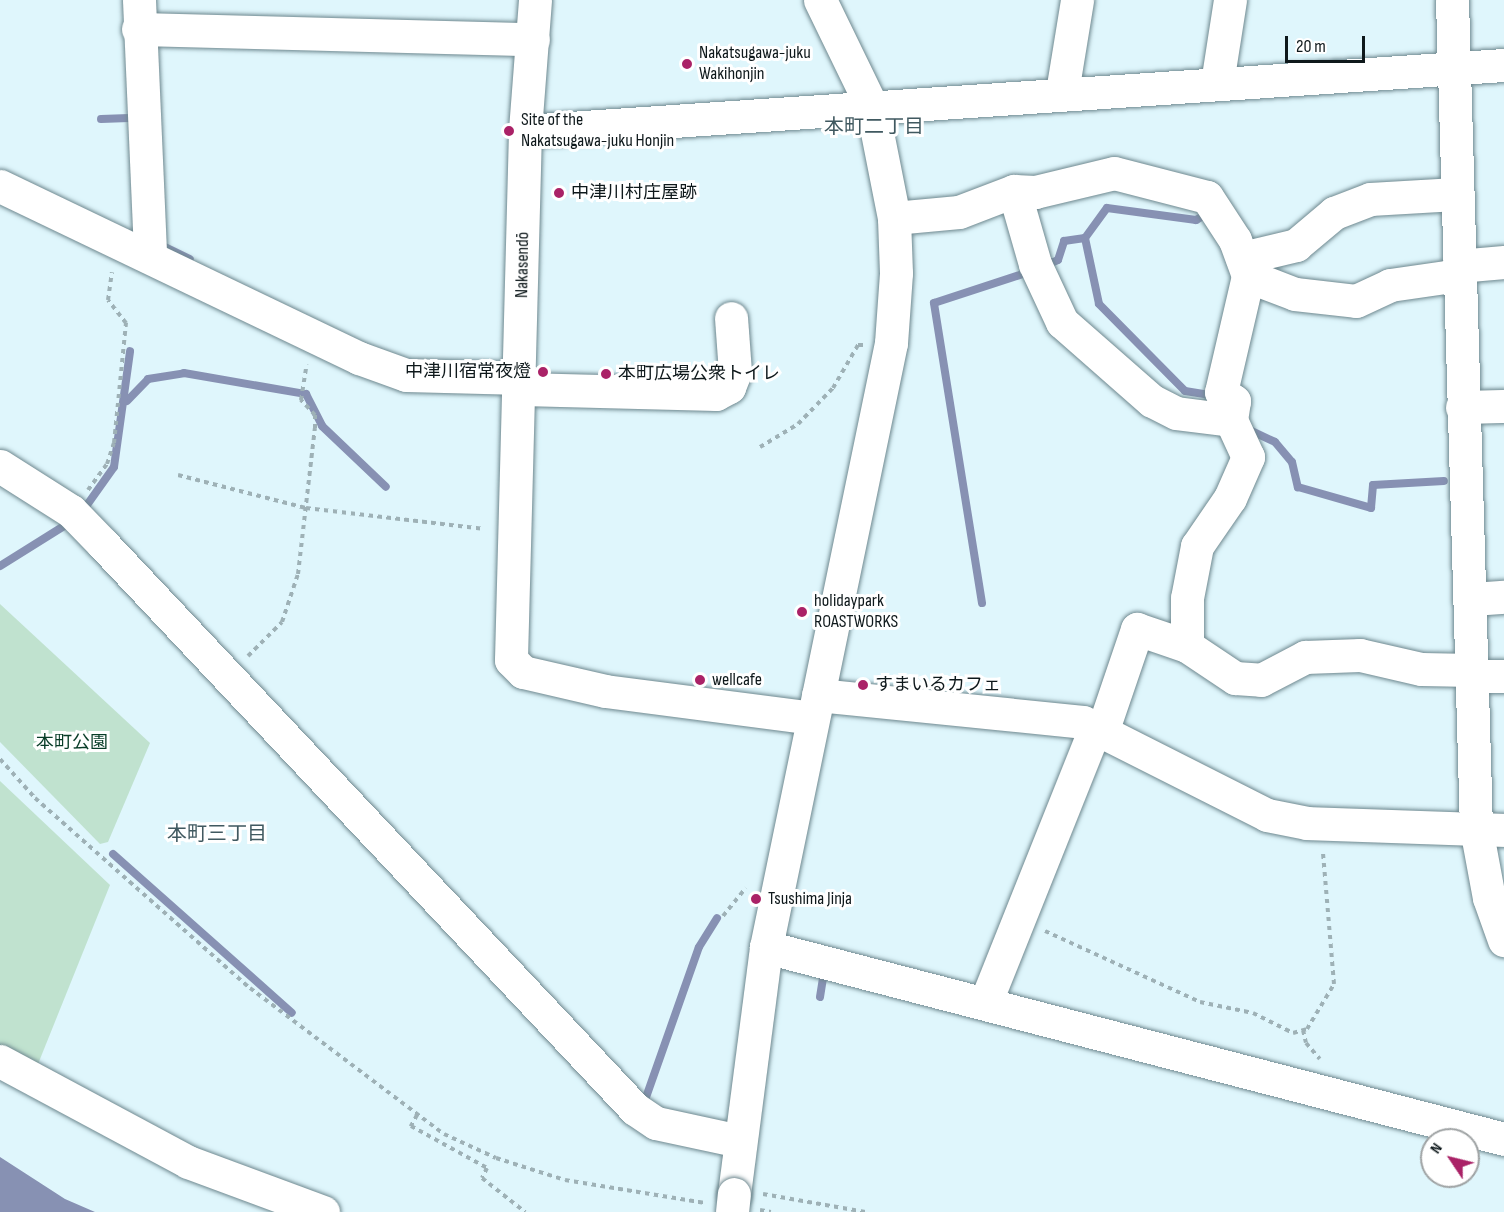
<!DOCTYPE html>
<meta charset="utf-8">
<style>
body{margin:0}
#map{position:relative;width:1504px;height:1212px;overflow:hidden;background:#dff6fc;font-family:"Sofia Sans Condensed","Noto Sans JP",sans-serif}
div>[style]{position:absolute}
.green>*{inset:0;background:#c0e2cf}
.water>*{inset:0;background:#8791b3}
.stream>*{height:8px;margin:-4px;padding:0 4px;transform-origin:4px;border-radius:4px;background:#8791b3}
.path>*{height:4px;margin-top:-2px;transform-origin:0;background:repeating-linear-gradient(90deg,#9eb1b6 0 4.5px,transparent 0 9px)}
.roads{filter:drop-shadow(0 0 2px #6e888f) drop-shadow(0 0 2px #6e888f)}
.minor>*{height:33px;margin:-16.5px;padding:0 16.5px;transform-origin:16.5px;border-radius:16.5px;background:#fff}
.bridges{filter:drop-shadow(0 0 2px #6e888f) drop-shadow(0 0 2px #6e888f)}
.minor-bridge>*{height:33px;margin:-16.5px;padding:0 16.5px;transform-origin:16.5px;border-radius:16.5px;background:#fff}
.dots>*{width:16px;height:16px;translate:-50% -50%;box-sizing:border-box;border:3px solid #fff;border-radius:50%}
span{translate:-50% -50%;white-space:nowrap;text-align:center;line-height:1.15;-webkit-text-stroke:6px #fff;paint-order:stroke}
.poi-label{font-size:18px;color:#0e181b}
.left{translate:0 -50%;text-align:left}
.right{translate:-100% -50%;text-align:right}
.street-label{font-size:18px;color:#0e181b}
.park-label{font-size:18px;color:#083d28}
.neighbourhood-label{font-size:20px;color:#405960}
.north{position:absolute;left:1420px;top:1128px;width:60px;height:60px;box-sizing:border-box;background:#fff;border:2px solid #9fa3a4;border-radius:50%;rotate:305deg;font-size:16px;font-weight:700;line-height:24px;text-align:center;color:#0e181b}
.north::after{content:'';display:block;margin:auto;width:21px;height:27px;background:#aa2267;clip-path:polygon(50% 0,100% 100%,50% 72%,0 100%)}
.scale{position:absolute;left:1285px;top:36px;width:80px;height:27px;box-sizing:border-box;border:3px solid #0e181b;border-top:0;padding-left:8px;font-size:18px;line-height:21px;white-space:nowrap;color:#0e181b;-webkit-text-stroke:4px #fff;paint-order:stroke}
</style>
<div id="map">
<div class="green">
<div style="clip-path:polygon(0 604px,150px 743px,108px 842px,100px 844px,0 742px)"></div>
<div style="clip-path:polygon(0 781px,110px 885px,36px 1069px,0 1047px)"></div>
</div>
<div class="water">
<div style="clip-path:polygon(0 1157px,65px 1199px,95px 1212px,0 1212px)"></div>
</div>
<div class="stream">
<div style="left:101px;top:119px;width:35px;rotate:-2deg"></div>
<div style="left:1085px;top:238px;width:37px;rotate:-54deg"></div>
<div style="left:1107px;top:208px;width:90px;rotate:7.7deg"></div>
<div style="left:1196px;top:220px;width:13px;rotate:-29deg"></div>
<div style="left:161px;top:245px;width:32px;rotate:26deg"></div>
<div style="left:1044px;top:266px;width:15px;rotate:-23deg"></div>
<div style="left:1058px;top:260px;width:20px;rotate:-72deg"></div>
<div style="left:1064px;top:241px;width:21px;rotate:-8deg"></div>
<div style="left:1085px;top:238px;width:67px;rotate:78deg"></div>
<div style="left:1099px;top:304px;width:122px;rotate:45.3deg"></div>
<div style="left:1185px;top:391px;width:31px;rotate:9deg"></div>
<div style="left:127px;top:401px;width:30px;rotate:-46deg"></div>
<div style="left:148px;top:379px;width:36px;rotate:-9deg"></div>
<div style="left:184px;top:373px;width:124px;rotate:9.8deg"></div>
<div style="left:306px;top:394px;width:36px;rotate:63deg"></div>
<div style="left:322px;top:426px;width:88px;rotate:43.6deg"></div>
<div style="left:1245px;top:428px;width:33px;rotate:25deg"></div>
<div style="left:1275px;top:442px;width:26px;rotate:50deg"></div>
<div style="left:1292px;top:462px;width:26px;rotate:77deg"></div>
<div style="left:1298px;top:487px;width:76px;rotate:16deg"></div>
<div style="left:1371px;top:508px;width:23px;rotate:-85deg"></div>
<div style="left:1373px;top:485px;width:71px;rotate:-3.2deg"></div>
<div style="left:82px;top:512px;width:55px;rotate:-54.6deg"></div>
<div style="left:114px;top:467px;width:117px;rotate:-82.1deg"></div>
<div style="left:0;top:566px;width:75px;rotate:-32deg"></div>
<div style="left:982px;top:603px;width:304px;rotate:-99.1deg"></div>
<div style="left:934px;top:303px;width:103px;rotate:-18.1deg"></div>
<div style="left:113px;top:854px;width:239px;rotate:41.6deg"></div>
<div style="left:820px;top:997px;width:24px;rotate:-81deg"></div>
<div style="left:644px;top:1103px;width:165px;rotate:-70.6deg"></div>
<div style="left:699px;top:947px;width:34px;rotate:-58deg"></div>
</div>
<div class="path">
<div style="left:760px;top:447px;width:44px;rotate:-31.2deg"></div>
<div style="left:798px;top:424px;width:50px;rotate:-45.8deg"></div>
<div style="left:833px;top:388px;width:50px;rotate:-59.8deg"></div>
<div style="left:858px;top:345px;width:5px"></div>
<div style="left:178px;top:475px;width:132px;rotate:14.5deg"></div>
<div style="left:306px;top:508px;width:180px;rotate:6.7deg"></div>
<div style="left:88px;top:490px;width:32px;rotate:-54deg"></div>
<div style="left:107px;top:464px;width:22px;rotate:-72deg"></div>
<div style="left:114px;top:443px;width:121px;rotate:-84.3deg"></div>
<div style="left:126px;top:323px;width:29px;rotate:-128deg"></div>
<div style="left:108px;top:300px;width:28px;rotate:-82deg"></div>
<div style="left:248px;top:656px;width:48px;rotate:-45deg"></div>
<div style="left:282px;top:622px;width:51px;rotate:-71.6deg"></div>
<div style="left:298px;top:574px;width:147px;rotate:-83.4deg"></div>
<div style="left:315px;top:428px;width:13px;rotate:-90deg"></div>
<div style="left:315px;top:415px;width:21px;rotate:-133deg"></div>
<div style="left:301px;top:400px;width:36px;rotate:-81deg"></div>
<div style="left:0;top:759px;width:52px;rotate:48.1deg"></div>
<div style="left:35px;top:798px;width:287px;rotate:41.5deg"></div>
<div style="left:250px;top:988px;width:243px;rotate:37deg"></div>
<div style="left:444px;top:1134px;width:57px;rotate:24.8deg"></div>
<div style="left:496px;top:1158px;width:72px;rotate:17.7deg"></div>
<div style="left:565px;top:1180px;width:142px;rotate:9.3deg"></div>
<div style="left:723px;top:916px;width:36px;rotate:-51deg"></div>
<div style="left:1045px;top:931px;width:170px;rotate:24.6deg"></div>
<div style="left:1200px;top:1002px;width:54px;rotate:11.7deg"></div>
<div style="left:1253px;top:1013px;width:45px;rotate:26.6deg"></div>
<div style="left:1293px;top:1033px;width:15px;rotate:-16deg"></div>
<div style="left:1307px;top:1029px;width:52px;rotate:-59deg"></div>
<div style="left:1334px;top:984px;width:131px;rotate:-94.8deg"></div>
<div style="left:1303px;top:1030px;width:13px;rotate:77deg"></div>
<div style="left:1306px;top:1043px;width:21px;rotate:49deg"></div>
<div style="left:417px;top:1115px;width:13px;rotate:119deg"></div>
<div style="left:411px;top:1126px;width:87px;rotate:28.9deg"></div>
<div style="left:487px;top:1168px;width:11px;rotate:117deg"></div>
<div style="left:482px;top:1178px;width:55px;rotate:38.3deg"></div>
<div style="left:763px;top:1194px;width:104px;rotate:10deg"></div>
<div style="left:760px;top:1210px;width:11px;rotate:10deg"></div>
</div>
<div class="roads">
<div class="minor">
<div style="left:139px;top:0;width:254px;rotate:87.5deg"></div>
<div style="left:535px;top:0;width:131px;rotate:94.4deg"></div>
<div style="left:525px;top:131px;width:529px;rotate:91.52deg"></div>
<div style="left:511px;top:660px;width:17px;rotate:45deg"></div>
<div style="left:523px;top:672px;width:84px;rotate:13deg"></div>
<div style="left:605px;top:691px;width:209px;rotate:7.4deg"></div>
<div style="left:1452px;top:0;width:828px;rotate:88.34deg"></div>
<div style="left:1476px;top:828px;width:71px;rotate:79.5deg"></div>
<div style="left:1489px;top:898px;width:45px;rotate:70.3deg"></div>
<div style="left:138px;top:29px;width:395px;rotate:1.5deg"></div>
<div style="left:1217px;top:83px;width:84px;rotate:-81.1deg"></div>
<div style="left:1062px;top:92px;width:93px;rotate:-80.7deg"></div>
<div style="left:525px;top:131px;width:981px;rotate:-3.86deg"></div>
<div style="left:0;top:186px;width:398px;rotate:25.6deg"></div>
<div style="left:359px;top:358px;width:50px;rotate:19.9deg"></div>
<div style="left:406px;top:375px;width:116px;rotate:1.5deg"></div>
<div style="left:894px;top:218px;width:65px;rotate:-5.3deg"></div>
<div style="left:959px;top:212px;width:59px;rotate:-20.9deg"></div>
<div style="left:1014px;top:191px;width:21px;rotate:3deg"></div>
<div style="left:1035px;top:192px;width:81px;rotate:-13.5deg"></div>
<div style="left:1114px;top:173px;width:96px;rotate:14.5deg"></div>
<div style="left:1207px;top:197px;width:51px;rotate:56.9deg"></div>
<div style="left:1235px;top:240px;width:38px;rotate:70deg"></div>
<div style="left:1248px;top:276px;width:119px;rotate:103.1deg"></div>
<div style="left:1221px;top:392px;width:16px;rotate:35deg"></div>
<div style="left:1234px;top:401px;width:19px;rotate:99deg"></div>
<div style="left:1231px;top:420px;width:55px;rotate:-172.7deg"></div>
<div style="left:1176px;top:413px;width:27px;rotate:-153deg"></div>
<div style="left:1152px;top:401px;width:120px;rotate:-138.7deg"></div>
<div style="left:1062px;top:322px;width:64px;rotate:-115deg"></div>
<div style="left:1035px;top:264px;width:76px;rotate:-106deg"></div>
<div style="left:1242px;top:258px;width:56px;rotate:-13.5deg"></div>
<div style="left:1296px;top:245px;width:50px;rotate:-40.1deg"></div>
<div style="left:1334px;top:213px;width:39px;rotate:-21deg"></div>
<div style="left:1370px;top:199px;width:86px;rotate:-3.3deg"></div>
<div style="left:1458px;top:266px;width:46px;rotate:-5deg"></div>
<div style="left:1248px;top:276px;width:50px;rotate:21deg"></div>
<div style="left:1295px;top:294px;width:61px;rotate:6.5deg"></div>
<div style="left:1356px;top:301px;width:38px;rotate:-25deg"></div>
<div style="left:1390px;top:285px;width:70px;rotate:-8.2deg"></div>
<div style="left:522px;top:389px;width:194px;rotate:1.5deg"></div>
<div style="left:716px;top:394px;width:15px;rotate:-28deg"></div>
<div style="left:729px;top:387px;width:16px;rotate:-68deg"></div>
<div style="left:735px;top:372px;width:54px;rotate:-94.2deg"></div>
<div style="left:1462px;top:407px;width:42px;rotate:-1.4deg"></div>
<div style="left:0;top:466px;width:84px;rotate:32.4deg"></div>
<div style="left:71px;top:511px;width:46px;rotate:45.9deg"></div>
<div style="left:103px;top:544px;width:776px;rotate:46.72deg"></div>
<div style="left:635px;top:1109px;width:25px;rotate:34deg"></div>
<div style="left:656px;top:1123px;width:86px;rotate:12.1deg"></div>
<div style="left:1472px;top:599px;width:32px;rotate:-4deg"></div>
<div style="left:1187px;top:646px;width:48px;rotate:-90deg"></div>
<div style="left:1187px;top:598px;width:53px;rotate:-79.1deg"></div>
<div style="left:1197px;top:546px;width:58px;rotate:-55.5deg"></div>
<div style="left:1230px;top:498px;width:45px;rotate:-66.3deg"></div>
<div style="left:1248px;top:457px;width:41px;rotate:-114.7deg"></div>
<div style="left:1473px;top:676px;width:31px"></div>
<div style="left:818px;top:695px;width:266px;rotate:5.8deg"></div>
<div style="left:1083px;top:722px;width:206px;rotate:26.8deg"></div>
<div style="left:1267px;top:815px;width:41px;rotate:11.3deg"></div>
<div style="left:1307px;top:823px;width:197px;rotate:2deg"></div>
<div style="left:1102px;top:732px;width:109px;rotate:-71.2deg"></div>
<div style="left:1137px;top:629px;width:53px;rotate:18.8deg"></div>
<div style="left:1187px;top:646px;width:58px;rotate:33.7deg"></div>
<div style="left:1235px;top:678px;width:26px;rotate:4deg"></div>
<div style="left:1261px;top:680px;width:50px;rotate:-27.6deg"></div>
<div style="left:1305px;top:657px;width:55px;rotate:-2.1deg"></div>
<div style="left:1360px;top:655px;width:63px;rotate:12.9deg"></div>
<div style="left:1421px;top:669px;width:52px;rotate:1.1deg"></div>
<div style="left:766px;top:947px;width:763px;rotate:14.58deg"></div>
<div style="left:986px;top:1001px;width:294px;rotate:-68.2deg"></div>
<div style="left:0;top:1061px;width:213px;rotate:28.2deg"></div>
<div style="left:188px;top:1162px;width:144px;rotate:20.3deg"></div>
<div style="left:734px;top:1194px;width:249px;rotate:-82.6deg"></div>
<div style="left:766px;top:947px;width:617px;rotate:-78.31deg"></div>
<div style="left:891px;top:343px;width:70px;rotate:-85.9deg"></div>
<div style="left:896px;top:273px;width:55px;rotate:-92.1deg"></div>
<div style="left:894px;top:218px;width:113px;rotate:-101.2deg"></div>
<div style="left:872px;top:107px;width:119px;rotate:-115.9deg"></div>
</div>
</div>
<div class="bridges">
<div class="minor-bridge">
<div style="left:732px;top:1212px;width:18px;rotate:-84deg"></div>
</div>
</div>
<div class="dots">
<div style="left:687px;top:64px;background:#aa2267"></div>
<div style="left:509px;top:131px;background:#aa2267"></div>
<div style="left:559px;top:193px;background:#aa2267"></div>
<div style="left:543px;top:372px;background:#aa2267"></div>
<div style="left:606px;top:374px;background:#aa2267"></div>
<div style="left:802px;top:612px;background:#aa2267"></div>
<div style="left:700px;top:680px;background:#aa2267"></div>
<div style="left:863px;top:685px;background:#aa2267"></div>
<div style="left:756px;top:899px;background:#aa2267"></div>
</div>
<div class="poi-label">
<span class="left" style="left:699px;top:64px">Nakatsugawa-juku<br>Wakihonjin</span>
<span class="left" style="left:521px;top:131px">Site of the<br>Nakatsugawa-juku Honjin</span>
<span class="left" style="left:571px;top:193px">中津川村庄屋跡</span>
<span class="right" style="left:531px;top:372px">中津川宿常夜燈</span>
<span class="left" style="left:618px;top:374px">本町広場公衆トイレ</span>
<span class="left" style="left:814px;top:612px">holidaypark<br>ROASTWORKS</span>
<span class="left" style="left:712px;top:680px">wellcafe</span>
<span class="left" style="left:875px;top:685px">すまいるカフェ</span>
<span class="left" style="left:768px;top:899px">Tsushima Jinja</span>
</div>
<div class="street-label">
<span style="left:523px;top:265px;rotate:-89deg">Nakasendō</span>
</div>
<div class="park-label">
<span style="left:72px;top:743px">本町公園</span>
</div>
<div class="neighbourhood-label">
<span style="left:874px;top:127px">本町二丁目</span>
<span style="left:217px;top:834px">本町三丁目</span>
</div>
<div class="north">N</div>
<div class="scale">20 m</div>
</div>
